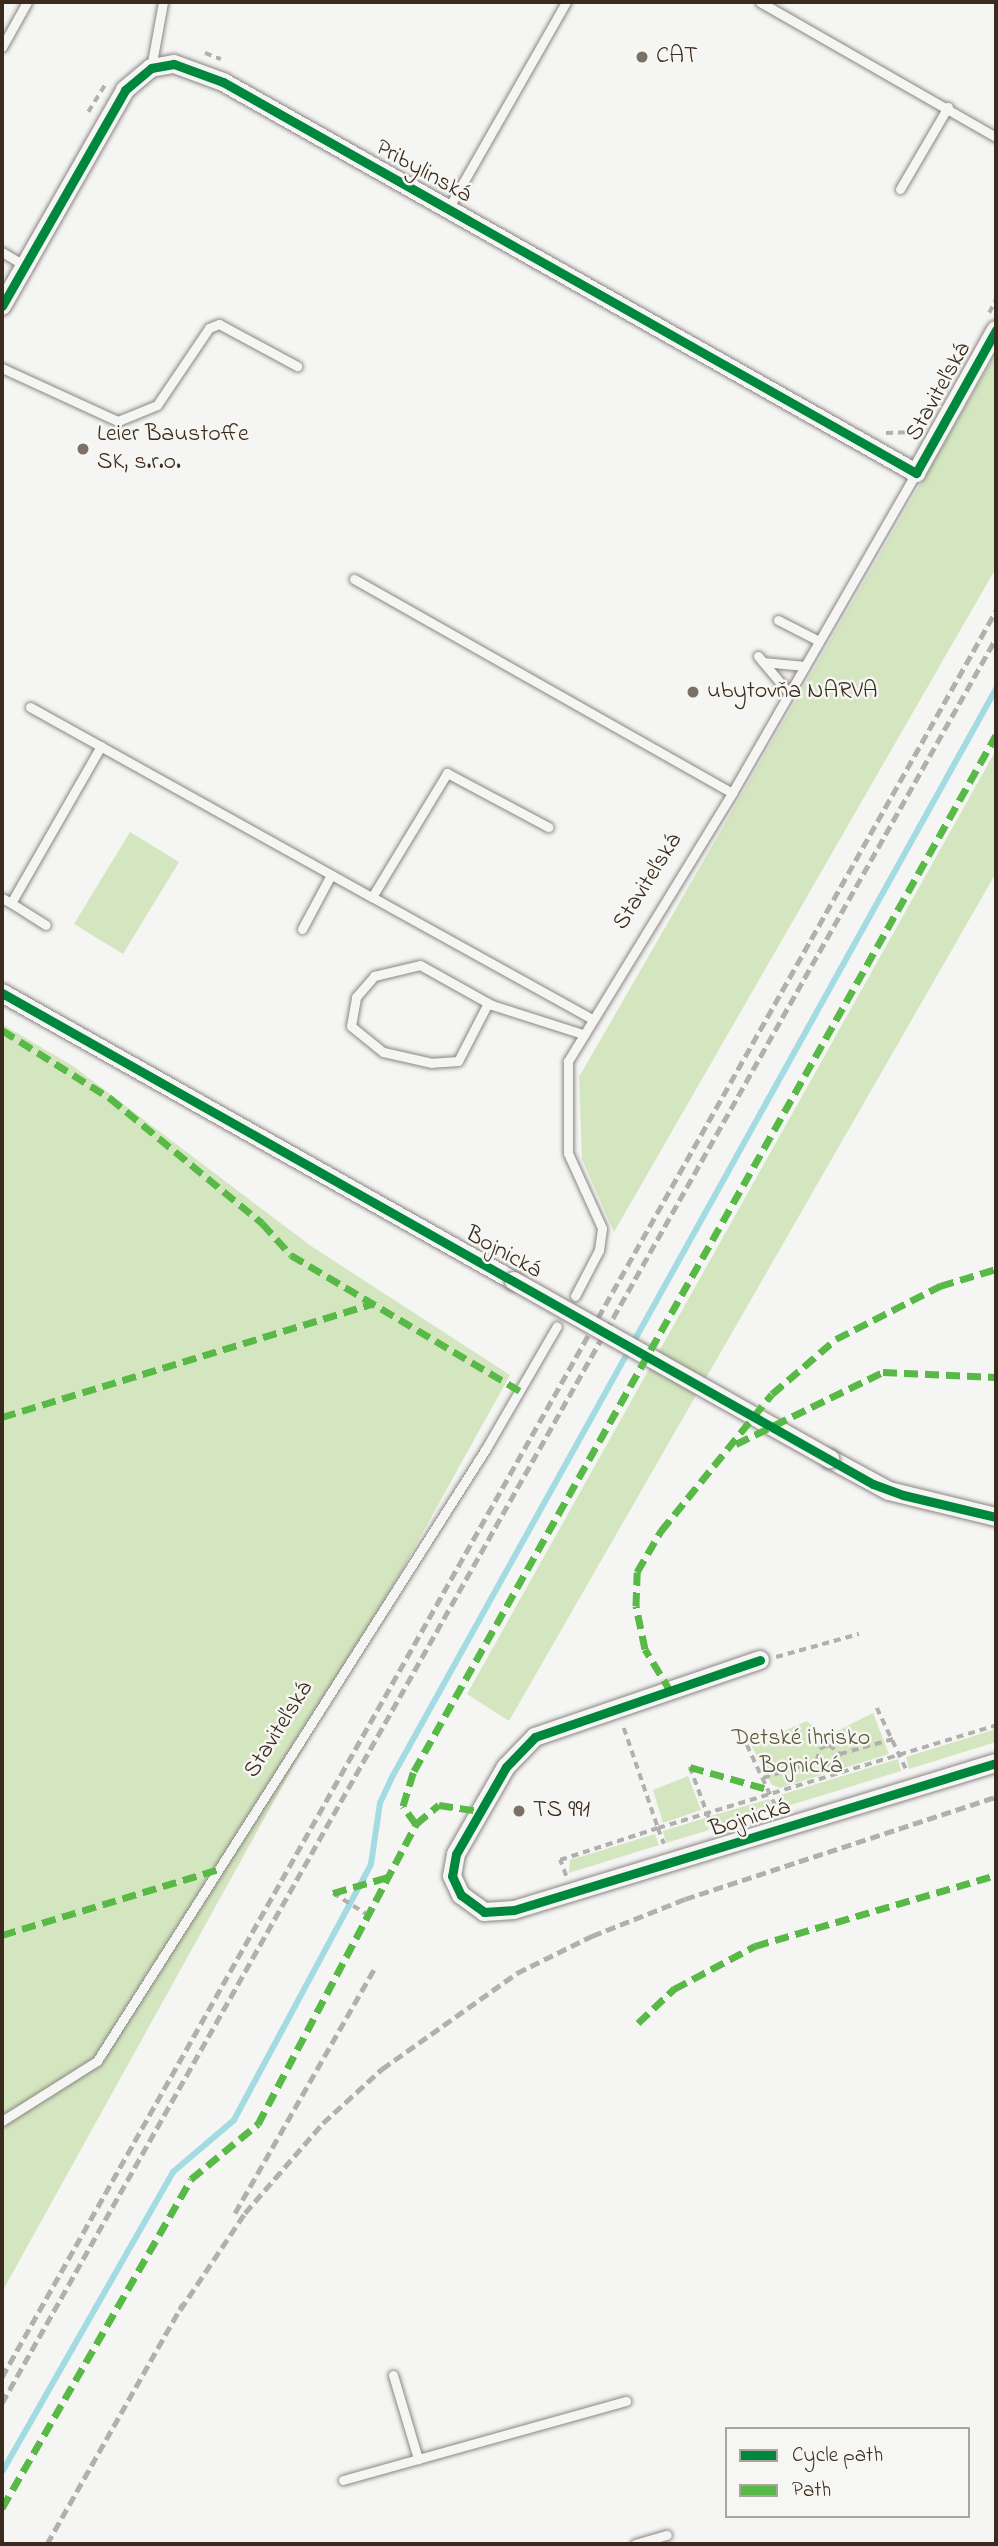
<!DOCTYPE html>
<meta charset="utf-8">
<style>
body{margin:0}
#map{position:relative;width:998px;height:2546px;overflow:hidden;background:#f5f5f3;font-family:"Indie Flower",sans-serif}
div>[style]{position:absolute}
.green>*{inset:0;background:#d4e6bf}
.stream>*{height:6px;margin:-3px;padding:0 3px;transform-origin:3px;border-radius:3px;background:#a3dbe2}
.path>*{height:3.5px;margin-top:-1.75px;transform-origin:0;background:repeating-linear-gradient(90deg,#b2b0ae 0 7px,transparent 0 12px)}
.roads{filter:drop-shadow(0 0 2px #8a8683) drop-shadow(0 0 2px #8a8683)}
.service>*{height:9px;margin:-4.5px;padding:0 4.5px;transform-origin:4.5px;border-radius:4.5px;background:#f5f5f3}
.minor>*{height:18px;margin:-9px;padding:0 9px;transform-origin:9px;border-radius:9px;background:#f5f5f3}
.rail>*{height:5px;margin-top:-2.5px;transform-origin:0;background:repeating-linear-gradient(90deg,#b2b0ae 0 10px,transparent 0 15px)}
.bridges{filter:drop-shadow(0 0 2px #8a8683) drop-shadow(0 0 2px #8a8683)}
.minor-bridge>*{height:18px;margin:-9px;padding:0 9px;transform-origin:9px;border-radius:9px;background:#f5f5f3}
.quiet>*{height:7px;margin-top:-3.5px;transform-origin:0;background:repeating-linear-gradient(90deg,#58b947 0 14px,transparent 0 21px)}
.cycleway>*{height:9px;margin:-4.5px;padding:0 4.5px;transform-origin:4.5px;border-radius:4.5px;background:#00873e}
.dots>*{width:19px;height:19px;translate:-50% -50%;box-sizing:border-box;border:4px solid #f6f6f2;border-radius:50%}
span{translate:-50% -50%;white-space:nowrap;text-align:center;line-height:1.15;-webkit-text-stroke:5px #f6f6f2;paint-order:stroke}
.poi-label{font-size:24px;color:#3b2a1e}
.left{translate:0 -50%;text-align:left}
.street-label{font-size:24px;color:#3b2a1e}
.park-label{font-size:24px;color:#5a563c}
.frame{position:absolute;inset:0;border:4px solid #3b2a1e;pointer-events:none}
.legend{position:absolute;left:725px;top:2427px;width:245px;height:91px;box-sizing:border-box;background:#f6f6f2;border:2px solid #aba49d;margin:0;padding:9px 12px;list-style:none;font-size:21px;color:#3b2a1e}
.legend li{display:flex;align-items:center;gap:14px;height:35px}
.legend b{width:35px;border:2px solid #aba49d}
</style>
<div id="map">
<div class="green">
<div style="clip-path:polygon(996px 353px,996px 568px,614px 1232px,582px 1159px,579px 1077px)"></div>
<div style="clip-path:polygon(996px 750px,996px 873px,509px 1721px,467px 1694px)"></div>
<div style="clip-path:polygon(130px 832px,179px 862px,123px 954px,74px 924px)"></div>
<div style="clip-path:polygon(2px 1024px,73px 1066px,311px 1246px,510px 1375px,2px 2292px)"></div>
<div style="clip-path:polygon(873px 1713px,889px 1754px,780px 1788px,772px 1785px,751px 1745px,807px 1721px,825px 1737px)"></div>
<div style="clip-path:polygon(996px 1729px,996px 1742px,909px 1769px,906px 1757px)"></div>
<div style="clip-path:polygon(898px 1759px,901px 1771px,781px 1808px,777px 1796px)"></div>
<div style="clip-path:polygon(688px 1776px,701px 1810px,663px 1823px,653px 1790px)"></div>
<div style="clip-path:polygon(769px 1799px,773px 1810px,716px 1828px,711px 1816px)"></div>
<div style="clip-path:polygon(705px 1818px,709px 1830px,666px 1843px,663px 1831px)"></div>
<div style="clip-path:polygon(655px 1834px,659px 1845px,569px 1873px,570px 1860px)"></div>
</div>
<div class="stream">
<div style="left:2px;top:2472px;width:345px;rotate:-60.3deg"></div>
<div style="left:173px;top:2172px;width:80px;rotate:-40.4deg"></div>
<div style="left:234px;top:2120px;width:290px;rotate:-61.8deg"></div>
<div style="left:371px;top:1864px;width:62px;rotate:-81.6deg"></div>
<div style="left:380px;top:1803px;width:26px;rotate:-65deg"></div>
<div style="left:391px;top:1779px;width:1247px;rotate:-60.97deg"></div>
</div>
<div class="path">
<div style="left:205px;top:53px;width:17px;rotate:21deg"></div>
<div style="left:88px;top:112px;width:34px;rotate:-58deg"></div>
<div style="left:989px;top:313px;width:16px;rotate:-63deg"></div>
<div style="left:886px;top:433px;width:30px;rotate:-2deg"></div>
<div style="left:776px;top:1657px;width:86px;rotate:-15.5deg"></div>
<div style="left:877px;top:1708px;width:70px;rotate:64.5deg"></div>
<div style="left:624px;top:1728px;width:106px;rotate:71.2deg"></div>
<div style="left:658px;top:1828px;width:353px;rotate:-16.9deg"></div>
<div style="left:747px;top:1745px;width:71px;rotate:64.9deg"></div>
<div style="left:816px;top:1761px;width:16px;rotate:15deg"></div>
<div style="left:831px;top:1765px;width:11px;rotate:68deg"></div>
<div style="left:831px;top:1765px;width:14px;rotate:-51deg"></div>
<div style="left:690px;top:1767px;width:66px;rotate:69.6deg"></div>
<div style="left:763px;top:1778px;width:56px;rotate:-17.8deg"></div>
<div style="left:816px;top:1761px;width:14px;rotate:-69deg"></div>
<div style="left:821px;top:1748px;width:9px;rotate:-21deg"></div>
<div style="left:829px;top:1745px;width:14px;rotate:39deg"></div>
<div style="left:840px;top:1754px;width:55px;rotate:-15.8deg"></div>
<div style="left:566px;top:1876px;width:17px;rotate:-111deg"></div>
<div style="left:560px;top:1860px;width:103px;rotate:-18.1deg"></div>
<div style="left:658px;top:1828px;width:17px;rotate:69deg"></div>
<div style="left:333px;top:1893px;width:41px;rotate:32.2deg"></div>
</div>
<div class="roads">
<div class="service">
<div style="left:760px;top:2px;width:272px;rotate:29.8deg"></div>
<div style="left:2px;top:47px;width:51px;rotate:-60.9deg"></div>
<div style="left:151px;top:68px;width:67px;rotate:-79.7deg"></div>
<div style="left:900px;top:189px;width:95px;rotate:-59.7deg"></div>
<div style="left:448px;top:209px;width:238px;rotate:-60.3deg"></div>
<div style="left:2px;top:252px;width:26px;rotate:31deg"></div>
<div style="left:2px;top:368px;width:128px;rotate:24.6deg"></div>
<div style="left:118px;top:421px;width:42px;rotate:-22.3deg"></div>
<div style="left:157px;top:405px;width:93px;rotate:-56deg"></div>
<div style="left:209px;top:328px;width:11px;rotate:-22deg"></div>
<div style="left:219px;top:324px;width:89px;rotate:28.3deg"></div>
<div style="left:354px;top:579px;width:434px;rotate:29.5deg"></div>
<div style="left:778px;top:620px;width:46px;rotate:27.1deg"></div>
<div style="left:758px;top:656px;width:48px;rotate:50deg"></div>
<div style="left:763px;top:662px;width:42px;rotate:5.4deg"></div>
<div style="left:30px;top:707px;width:391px;rotate:29.1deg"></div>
<div style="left:372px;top:897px;width:145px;rotate:-58.8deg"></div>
<div style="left:447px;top:773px;width:115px;rotate:28.1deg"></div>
<div style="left:372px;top:897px;width:252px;rotate:29deg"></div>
<div style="left:2px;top:898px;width:10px;rotate:29deg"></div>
<div style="left:11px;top:903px;width:181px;rotate:-60.2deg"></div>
<div style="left:11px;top:903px;width:41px;rotate:32.2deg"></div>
<div style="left:302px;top:929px;width:61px;rotate:-61.8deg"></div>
<div style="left:488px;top:1003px;width:65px;rotate:117.3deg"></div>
<div style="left:458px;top:1061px;width:26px;rotate:176deg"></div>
<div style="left:432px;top:1063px;width:50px;rotate:-167.3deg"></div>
<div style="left:383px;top:1052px;width:41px;rotate:-140.9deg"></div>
<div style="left:351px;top:1026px;width:29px;rotate:-80deg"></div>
<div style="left:356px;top:997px;width:28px;rotate:-49deg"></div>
<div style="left:374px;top:976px;width:47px;rotate:-13.4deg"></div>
<div style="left:420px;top:965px;width:78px;rotate:29.2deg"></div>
<div style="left:488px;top:1003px;width:4px;rotate:27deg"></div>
<div style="left:492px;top:1005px;width:96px;rotate:17.7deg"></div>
<div style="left:575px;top:1296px;width:52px;rotate:-62.4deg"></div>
<div style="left:599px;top:1250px;width:22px;rotate:-82deg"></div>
<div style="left:602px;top:1228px;width:82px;rotate:-114.4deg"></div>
<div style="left:568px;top:1153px;width:92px;rotate:-90deg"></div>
<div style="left:568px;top:1061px;width:314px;rotate:-58.5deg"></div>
<div style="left:732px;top:793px;width:369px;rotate:-60.1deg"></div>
<div style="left:2px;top:2121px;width:112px;rotate:-32.3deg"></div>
<div style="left:97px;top:2061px;width:724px;rotate:-57.58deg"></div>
<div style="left:485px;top:1450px;width:143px;rotate:-59.9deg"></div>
<div style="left:393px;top:2375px;width:88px;rotate:73.4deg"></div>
<div style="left:343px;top:2480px;width:294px;rotate:-15.6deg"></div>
<div style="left:635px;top:2544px;width:33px;rotate:-16deg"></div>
</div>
<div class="minor">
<div style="left:2px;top:306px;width:249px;rotate:-60.3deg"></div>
<div style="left:125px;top:90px;width:34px;rotate:-40deg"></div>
<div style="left:151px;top:68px;width:23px;rotate:-10deg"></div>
<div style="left:174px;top:64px;width:52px;rotate:20.2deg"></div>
<div style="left:223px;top:82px;width:796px;rotate:29.43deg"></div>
<div style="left:916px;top:473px;width:164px;rotate:-60.8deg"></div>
<div style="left:2px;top:993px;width:587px;rotate:29.36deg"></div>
<div style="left:830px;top:1459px;width:67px;rotate:28.5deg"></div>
<div style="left:889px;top:1491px;width:110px;rotate:13.7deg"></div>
<div style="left:760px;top:1660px;width:238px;rotate:161.1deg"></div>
<div style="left:535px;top:1737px;width:42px;rotate:134deg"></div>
<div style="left:506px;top:1767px;width:100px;rotate:119.9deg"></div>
<div style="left:456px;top:1854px;width:22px;rotate:100deg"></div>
<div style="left:452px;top:1876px;width:21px;rotate:65deg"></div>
<div style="left:461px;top:1895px;width:29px;rotate:36deg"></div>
<div style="left:484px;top:1912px;width:30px;rotate:-4deg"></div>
<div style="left:514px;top:1910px;width:504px;rotate:-16.96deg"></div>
</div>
</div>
<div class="rail">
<div style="left:235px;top:2213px;width:281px;rotate:-60.3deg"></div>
<div style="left:180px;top:2310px;width:117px;rotate:-56.2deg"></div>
<div style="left:245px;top:2213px;width:119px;rotate:-49.1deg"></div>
<div style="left:323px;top:2123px;width:80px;rotate:-42.5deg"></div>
<div style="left:382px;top:2069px;width:166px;rotate:-35.4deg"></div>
<div style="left:517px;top:1973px;width:84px;rotate:-26.3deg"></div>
<div style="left:592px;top:1936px;width:100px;rotate:-21.7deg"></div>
<div style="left:685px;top:1899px;width:327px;rotate:-18.2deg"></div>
<div style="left:2px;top:2377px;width:2027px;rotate:-60.63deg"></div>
<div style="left:2px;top:2403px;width:2026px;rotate:-60.61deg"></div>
<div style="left:47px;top:2544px;width:276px;rotate:-60.5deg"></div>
</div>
<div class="bridges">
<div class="minor-bridge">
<div style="left:514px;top:1281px;width:363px;rotate:29.4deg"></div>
</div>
</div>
<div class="quiet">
<div style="left:2px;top:1030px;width:128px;rotate:32.2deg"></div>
<div style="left:110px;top:1098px;width:197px;rotate:39.4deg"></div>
<div style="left:262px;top:1223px;width:43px;rotate:47.8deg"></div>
<div style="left:291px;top:1255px;width:266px;rotate:30.7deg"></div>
<div style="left:2px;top:1417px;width:386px;rotate:-17deg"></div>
<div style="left:736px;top:1444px;width:164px;rotate:-26.1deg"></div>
<div style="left:883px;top:1372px;width:113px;rotate:2.5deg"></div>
<div style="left:671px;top:1692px;width:50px;rotate:-121.2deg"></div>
<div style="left:645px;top:1649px;width:44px;rotate:-101.8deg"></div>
<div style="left:636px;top:1606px;width:34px;rotate:-88deg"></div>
<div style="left:637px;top:1572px;width:48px;rotate:-59.7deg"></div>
<div style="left:661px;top:1531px;width:176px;rotate:-51deg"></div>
<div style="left:772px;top:1394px;width:84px;rotate:-40.7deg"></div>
<div style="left:836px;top:1339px;width:117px;rotate:-27deg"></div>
<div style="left:940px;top:1286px;width:59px;rotate:-16.9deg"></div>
<div style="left:690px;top:1767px;width:83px;rotate:16deg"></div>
<div style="left:416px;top:1824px;width:22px;rotate:-126deg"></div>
<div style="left:403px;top:1806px;width:37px;rotate:-73deg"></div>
<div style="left:414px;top:1771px;width:1188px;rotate:-60.67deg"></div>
<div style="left:333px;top:1893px;width:57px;rotate:-16.2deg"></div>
<div style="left:2px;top:1935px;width:227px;rotate:-16.9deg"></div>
<div style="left:638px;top:2023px;width:50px;rotate:-43.4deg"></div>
<div style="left:674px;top:1989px;width:92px;rotate:-28deg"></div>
<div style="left:755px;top:1946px;width:251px;rotate:-16.4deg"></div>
<div style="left:2px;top:2508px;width:379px;rotate:-60.1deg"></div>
<div style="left:191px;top:2179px;width:87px;rotate:-39.4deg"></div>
<div style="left:258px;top:2124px;width:339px;rotate:-62.2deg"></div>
<div style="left:416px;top:1824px;width:30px;rotate:-40deg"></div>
<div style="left:439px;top:1805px;width:40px;rotate:8.5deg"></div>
</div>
<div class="cycleway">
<div style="left:2px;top:306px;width:249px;rotate:-60.3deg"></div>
<div style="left:125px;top:90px;width:34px;rotate:-40deg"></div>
<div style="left:151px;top:68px;width:23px;rotate:-10deg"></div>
<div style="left:174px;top:64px;width:52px;rotate:20.2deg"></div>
<div style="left:223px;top:82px;width:796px;rotate:29.43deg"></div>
<div style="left:916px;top:473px;width:164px;rotate:-60.8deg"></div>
<div style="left:2px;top:993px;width:1000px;rotate:29.41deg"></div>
<div style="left:873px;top:1484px;width:32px;rotate:20deg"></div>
<div style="left:903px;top:1495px;width:96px;rotate:13.3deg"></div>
<div style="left:760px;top:1660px;width:238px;rotate:161.1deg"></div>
<div style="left:535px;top:1737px;width:42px;rotate:134deg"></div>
<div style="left:506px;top:1767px;width:100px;rotate:119.9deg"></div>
<div style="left:456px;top:1854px;width:22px;rotate:100deg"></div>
<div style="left:452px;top:1876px;width:21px;rotate:65deg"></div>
<div style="left:461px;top:1895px;width:29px;rotate:36deg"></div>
<div style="left:484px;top:1912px;width:30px;rotate:-4deg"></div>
<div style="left:514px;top:1910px;width:504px;rotate:-16.96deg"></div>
</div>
<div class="dots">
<div style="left:642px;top:57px;background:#7c7169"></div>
<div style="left:83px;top:449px;background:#7c7169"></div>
<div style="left:693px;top:692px;background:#7c7169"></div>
<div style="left:519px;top:1811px;background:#7c7169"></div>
</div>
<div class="poi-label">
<span class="left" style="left:656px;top:57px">CAT</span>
<span class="left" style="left:97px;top:449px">Leier Baustoffe<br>SK, s.r.o.</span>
<span class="left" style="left:707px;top:692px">ubytovňa NARVA</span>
<span class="left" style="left:533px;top:1811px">TS 991</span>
</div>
<div class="street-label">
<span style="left:423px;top:172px;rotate:29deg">Pribylinská</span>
<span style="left:939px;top:392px;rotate:-61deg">Staviteľská</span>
<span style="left:648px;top:882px;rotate:-58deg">Staviteľská</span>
<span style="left:503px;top:1253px;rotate:29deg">Bojnická</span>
<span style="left:279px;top:1730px;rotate:-58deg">Staviteľská</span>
<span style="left:750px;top:1819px;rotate:-17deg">Bojnická</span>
</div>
<div class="park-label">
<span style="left:801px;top:1753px">Detské ihrisko<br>Bojnická</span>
</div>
<div class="frame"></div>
<ul class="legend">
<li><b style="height:9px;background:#00873e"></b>Cycle path</li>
<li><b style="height:9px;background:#58b947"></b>Path</li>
</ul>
</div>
